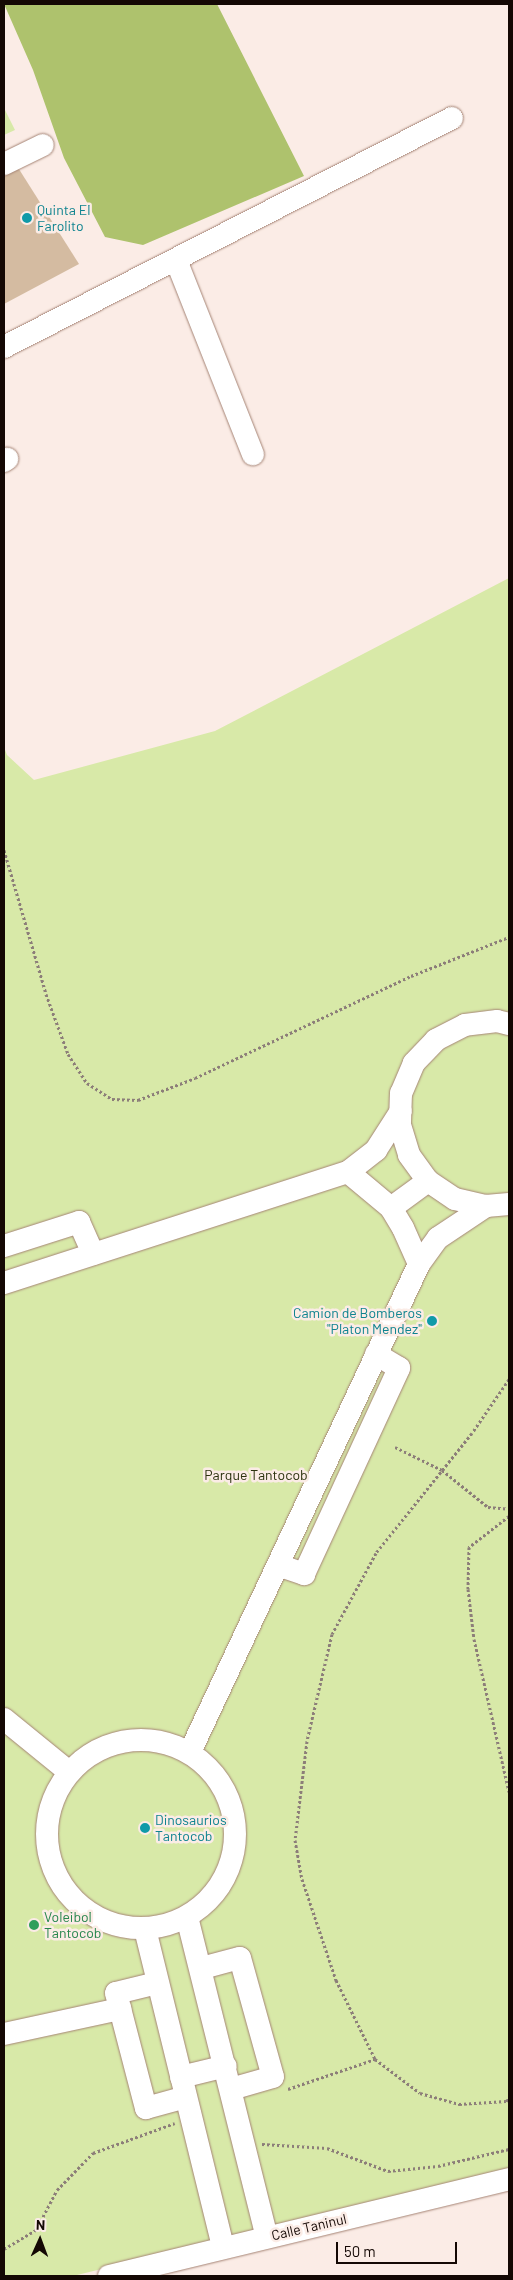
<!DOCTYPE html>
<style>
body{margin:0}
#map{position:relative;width:513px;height:2280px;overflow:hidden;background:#fbece6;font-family:Barlow,sans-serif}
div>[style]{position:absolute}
.green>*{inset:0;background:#d8e9a8}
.forest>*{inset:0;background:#aec26d}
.building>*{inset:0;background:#d4bba1}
.path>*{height:3px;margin-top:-1.5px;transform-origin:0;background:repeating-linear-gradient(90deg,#8c7e79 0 2.5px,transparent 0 5px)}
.roads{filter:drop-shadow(0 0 1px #a58475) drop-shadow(0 0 1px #a58475)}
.minor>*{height:22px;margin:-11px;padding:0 11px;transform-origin:11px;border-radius:11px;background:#fff}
.minor>.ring{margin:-11px;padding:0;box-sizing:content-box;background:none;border:22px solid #fff;border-radius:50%}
.dots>*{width:14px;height:14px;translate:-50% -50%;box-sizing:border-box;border:2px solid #fbece6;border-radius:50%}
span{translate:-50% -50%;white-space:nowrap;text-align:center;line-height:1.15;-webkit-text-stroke:5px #fbece6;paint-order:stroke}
.culture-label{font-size:14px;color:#0d838f}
.left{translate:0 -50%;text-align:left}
.right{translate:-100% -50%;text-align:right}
.park-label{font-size:14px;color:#2a310d}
.leisure-label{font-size:14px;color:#27864d}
.street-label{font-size:14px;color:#140804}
.frame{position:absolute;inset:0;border:5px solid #140804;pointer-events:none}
.north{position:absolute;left:15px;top:2215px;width:50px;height:50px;-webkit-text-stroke:4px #fbece6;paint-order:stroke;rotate:2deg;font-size:14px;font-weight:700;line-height:20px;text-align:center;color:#140804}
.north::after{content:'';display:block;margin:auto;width:18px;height:22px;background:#140804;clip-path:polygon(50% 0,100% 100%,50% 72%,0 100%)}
.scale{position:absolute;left:336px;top:2242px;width:121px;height:22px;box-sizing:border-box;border:2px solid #140804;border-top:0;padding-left:6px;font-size:15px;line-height:18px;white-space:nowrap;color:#140804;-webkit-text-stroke:4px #fbece6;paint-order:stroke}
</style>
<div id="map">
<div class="green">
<div style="clip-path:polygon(4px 108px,15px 130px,4px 135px)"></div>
<div style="clip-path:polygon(509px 578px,509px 2169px,73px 2276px,4px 2276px,4px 747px,7px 755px,34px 780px,215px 731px)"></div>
</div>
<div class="forest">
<div style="clip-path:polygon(4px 4px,217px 4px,304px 176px,143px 245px,105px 237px,64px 158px,33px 70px)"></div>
</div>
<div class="building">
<div style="clip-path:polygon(17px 166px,79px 264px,4px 304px,4px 173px)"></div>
</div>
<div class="path">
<div style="left:4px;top:850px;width:150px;rotate:73.7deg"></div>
<div style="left:46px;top:994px;width:64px;rotate:69.9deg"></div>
<div style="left:68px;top:1054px;width:35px;rotate:57deg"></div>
<div style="left:87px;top:1083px;width:30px;rotate:33deg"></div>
<div style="left:112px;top:1099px;width:26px;rotate:2deg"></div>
<div style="left:138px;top:1100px;width:61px;rotate:-21.1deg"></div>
<div style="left:195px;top:1078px;width:239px;rotate:-25.3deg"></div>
<div style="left:411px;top:976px;width:105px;rotate:-21.7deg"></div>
<div style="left:509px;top:1379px;width:65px;rotate:124.4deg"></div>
<div style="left:472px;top:1433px;width:154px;rotate:128.7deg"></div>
<div style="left:376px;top:1553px;width:92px;rotate:118.5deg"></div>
<div style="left:332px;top:1634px;width:110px;rotate:103.2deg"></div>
<div style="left:307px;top:1741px;width:100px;rotate:96.9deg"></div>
<div style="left:295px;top:1840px;width:40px;rotate:80deg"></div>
<div style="left:302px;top:1879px;width:107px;rotate:71.4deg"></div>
<div style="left:336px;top:1980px;width:88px;rotate:63.7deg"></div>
<div style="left:375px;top:2059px;width:56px;rotate:37.1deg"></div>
<div style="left:420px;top:2093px;width:41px;rotate:15.8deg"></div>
<div style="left:459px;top:2104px;width:47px;rotate:-3.7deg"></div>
<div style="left:506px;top:2101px;width:4px;rotate:-34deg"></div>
<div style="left:395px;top:1447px;width:52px;rotate:26.1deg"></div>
<div style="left:442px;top:1470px;width:59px;rotate:38.8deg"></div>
<div style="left:488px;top:1507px;width:21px;rotate:5deg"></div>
<div style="left:509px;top:1516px;width:51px;rotate:142.2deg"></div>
<div style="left:469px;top:1547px;width:42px;rotate:91.4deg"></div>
<div style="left:468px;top:1589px;width:50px;rotate:83.2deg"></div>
<div style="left:474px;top:1639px;width:157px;rotate:77.1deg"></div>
<div style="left:288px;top:2089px;width:92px;rotate:-19deg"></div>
<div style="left:262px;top:2144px;width:65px;rotate:3.5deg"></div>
<div style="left:327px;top:2148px;width:65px;rotate:20.7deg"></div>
<div style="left:388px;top:2171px;width:50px;rotate:-5.7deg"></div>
<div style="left:438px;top:2166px;width:73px;rotate:-13.5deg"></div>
<div style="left:4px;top:2249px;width:37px;rotate:-31deg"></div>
<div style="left:36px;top:2230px;width:45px;rotate:-62.3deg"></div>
<div style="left:57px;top:2190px;width:52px;rotate:-45.8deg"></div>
<div style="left:93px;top:2153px;width:87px;rotate:-20.1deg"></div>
</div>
<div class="roads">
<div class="minor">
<div style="left:4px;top:164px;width:43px;rotate:-26deg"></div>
<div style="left:176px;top:260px;width:209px;rotate:68.4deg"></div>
<div style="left:4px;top:347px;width:503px;rotate:-27.07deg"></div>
<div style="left:4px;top:461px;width:4px;rotate:-34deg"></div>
<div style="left:509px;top:1024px;width:12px;rotate:-166deg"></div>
<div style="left:497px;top:1021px;width:32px;rotate:173deg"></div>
<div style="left:465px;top:1025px;width:33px;rotate:153deg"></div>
<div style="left:436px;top:1040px;width:32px;rotate:134deg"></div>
<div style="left:414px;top:1063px;width:33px;rotate:113deg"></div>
<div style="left:401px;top:1093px;width:32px;rotate:92deg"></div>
<div style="left:400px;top:1125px;width:31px;rotate:73deg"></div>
<div style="left:409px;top:1155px;width:32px;rotate:54deg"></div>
<div style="left:428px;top:1181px;width:32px;rotate:34deg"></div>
<div style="left:455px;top:1199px;width:32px;rotate:13deg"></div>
<div style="left:486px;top:1206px;width:23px;rotate:-5deg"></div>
<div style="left:348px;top:1172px;width:56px;rotate:39.9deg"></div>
<div style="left:391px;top:1208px;width:23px;rotate:59deg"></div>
<div style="left:403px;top:1228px;width:39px;rotate:66deg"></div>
<div style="left:391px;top:1208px;width:46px;rotate:-36.1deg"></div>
<div style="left:4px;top:1246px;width:79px;rotate:-17.7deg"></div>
<div style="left:79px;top:1222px;width:35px;rotate:66deg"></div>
<div style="left:4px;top:1283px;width:361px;rotate:-17.9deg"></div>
<div style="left:348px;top:1172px;width:36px;rotate:-38deg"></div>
<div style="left:376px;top:1150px;width:46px;rotate:-57.3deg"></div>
<div style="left:278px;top:1565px;width:28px;rotate:19deg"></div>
<div style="left:304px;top:1574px;width:227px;rotate:-65.2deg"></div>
<div style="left:399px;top:1368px;width:27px;rotate:-149deg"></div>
<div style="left:4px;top:1719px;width:84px;rotate:39.2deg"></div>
<div class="ring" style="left:47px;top:1740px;width:166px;height:166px"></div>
<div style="left:190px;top:1752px;width:539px;rotate:-64.86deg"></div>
<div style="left:419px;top:1264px;width:32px;rotate:-54deg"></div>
<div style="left:438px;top:1238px;width:58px;rotate:-33.7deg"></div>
<div style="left:187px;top:1917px;width:330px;rotate:76deg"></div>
<div style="left:145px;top:1929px;width:327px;rotate:76.2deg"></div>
<div style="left:202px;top:1968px;width:39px;rotate:-15deg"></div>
<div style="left:240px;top:1958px;width:123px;rotate:74.5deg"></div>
<div style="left:273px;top:2077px;width:44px;rotate:164.1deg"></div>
<div style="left:157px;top:1983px;width:42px;rotate:166.3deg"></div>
<div style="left:116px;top:1993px;width:119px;rotate:75.4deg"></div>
<div style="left:146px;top:2108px;width:41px;rotate:-15.4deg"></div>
<div style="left:4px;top:2034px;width:119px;rotate:-12.2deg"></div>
<div style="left:181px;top:2077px;width:46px;rotate:-13.7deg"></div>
<div style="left:109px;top:2276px;width:412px;rotate:-13.6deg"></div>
</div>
</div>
<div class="dots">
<div style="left:27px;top:218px;background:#0f9aa8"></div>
<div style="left:432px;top:1321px;background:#0f9aa8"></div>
<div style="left:145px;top:1828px;background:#0f9aa8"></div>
<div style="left:34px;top:1925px;background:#2e9e5b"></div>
</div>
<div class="culture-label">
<span class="left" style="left:37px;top:218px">Quinta El<br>Farolito</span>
<span class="right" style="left:422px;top:1321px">Camion de Bomberos<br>"Platon Mendez"</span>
<span class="left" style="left:155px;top:1828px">Dinosaurios<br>Tantocob</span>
</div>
<div class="park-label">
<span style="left:256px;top:1475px">Parque Tantocob</span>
</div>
<div class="leisure-label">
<span class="left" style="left:44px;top:1925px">Voleibol<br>Tantocob</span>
</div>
<div class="street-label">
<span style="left:309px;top:2227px;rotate:-13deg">Calle Taninul</span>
</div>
<div class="frame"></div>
<div class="north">N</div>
<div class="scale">50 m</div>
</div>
